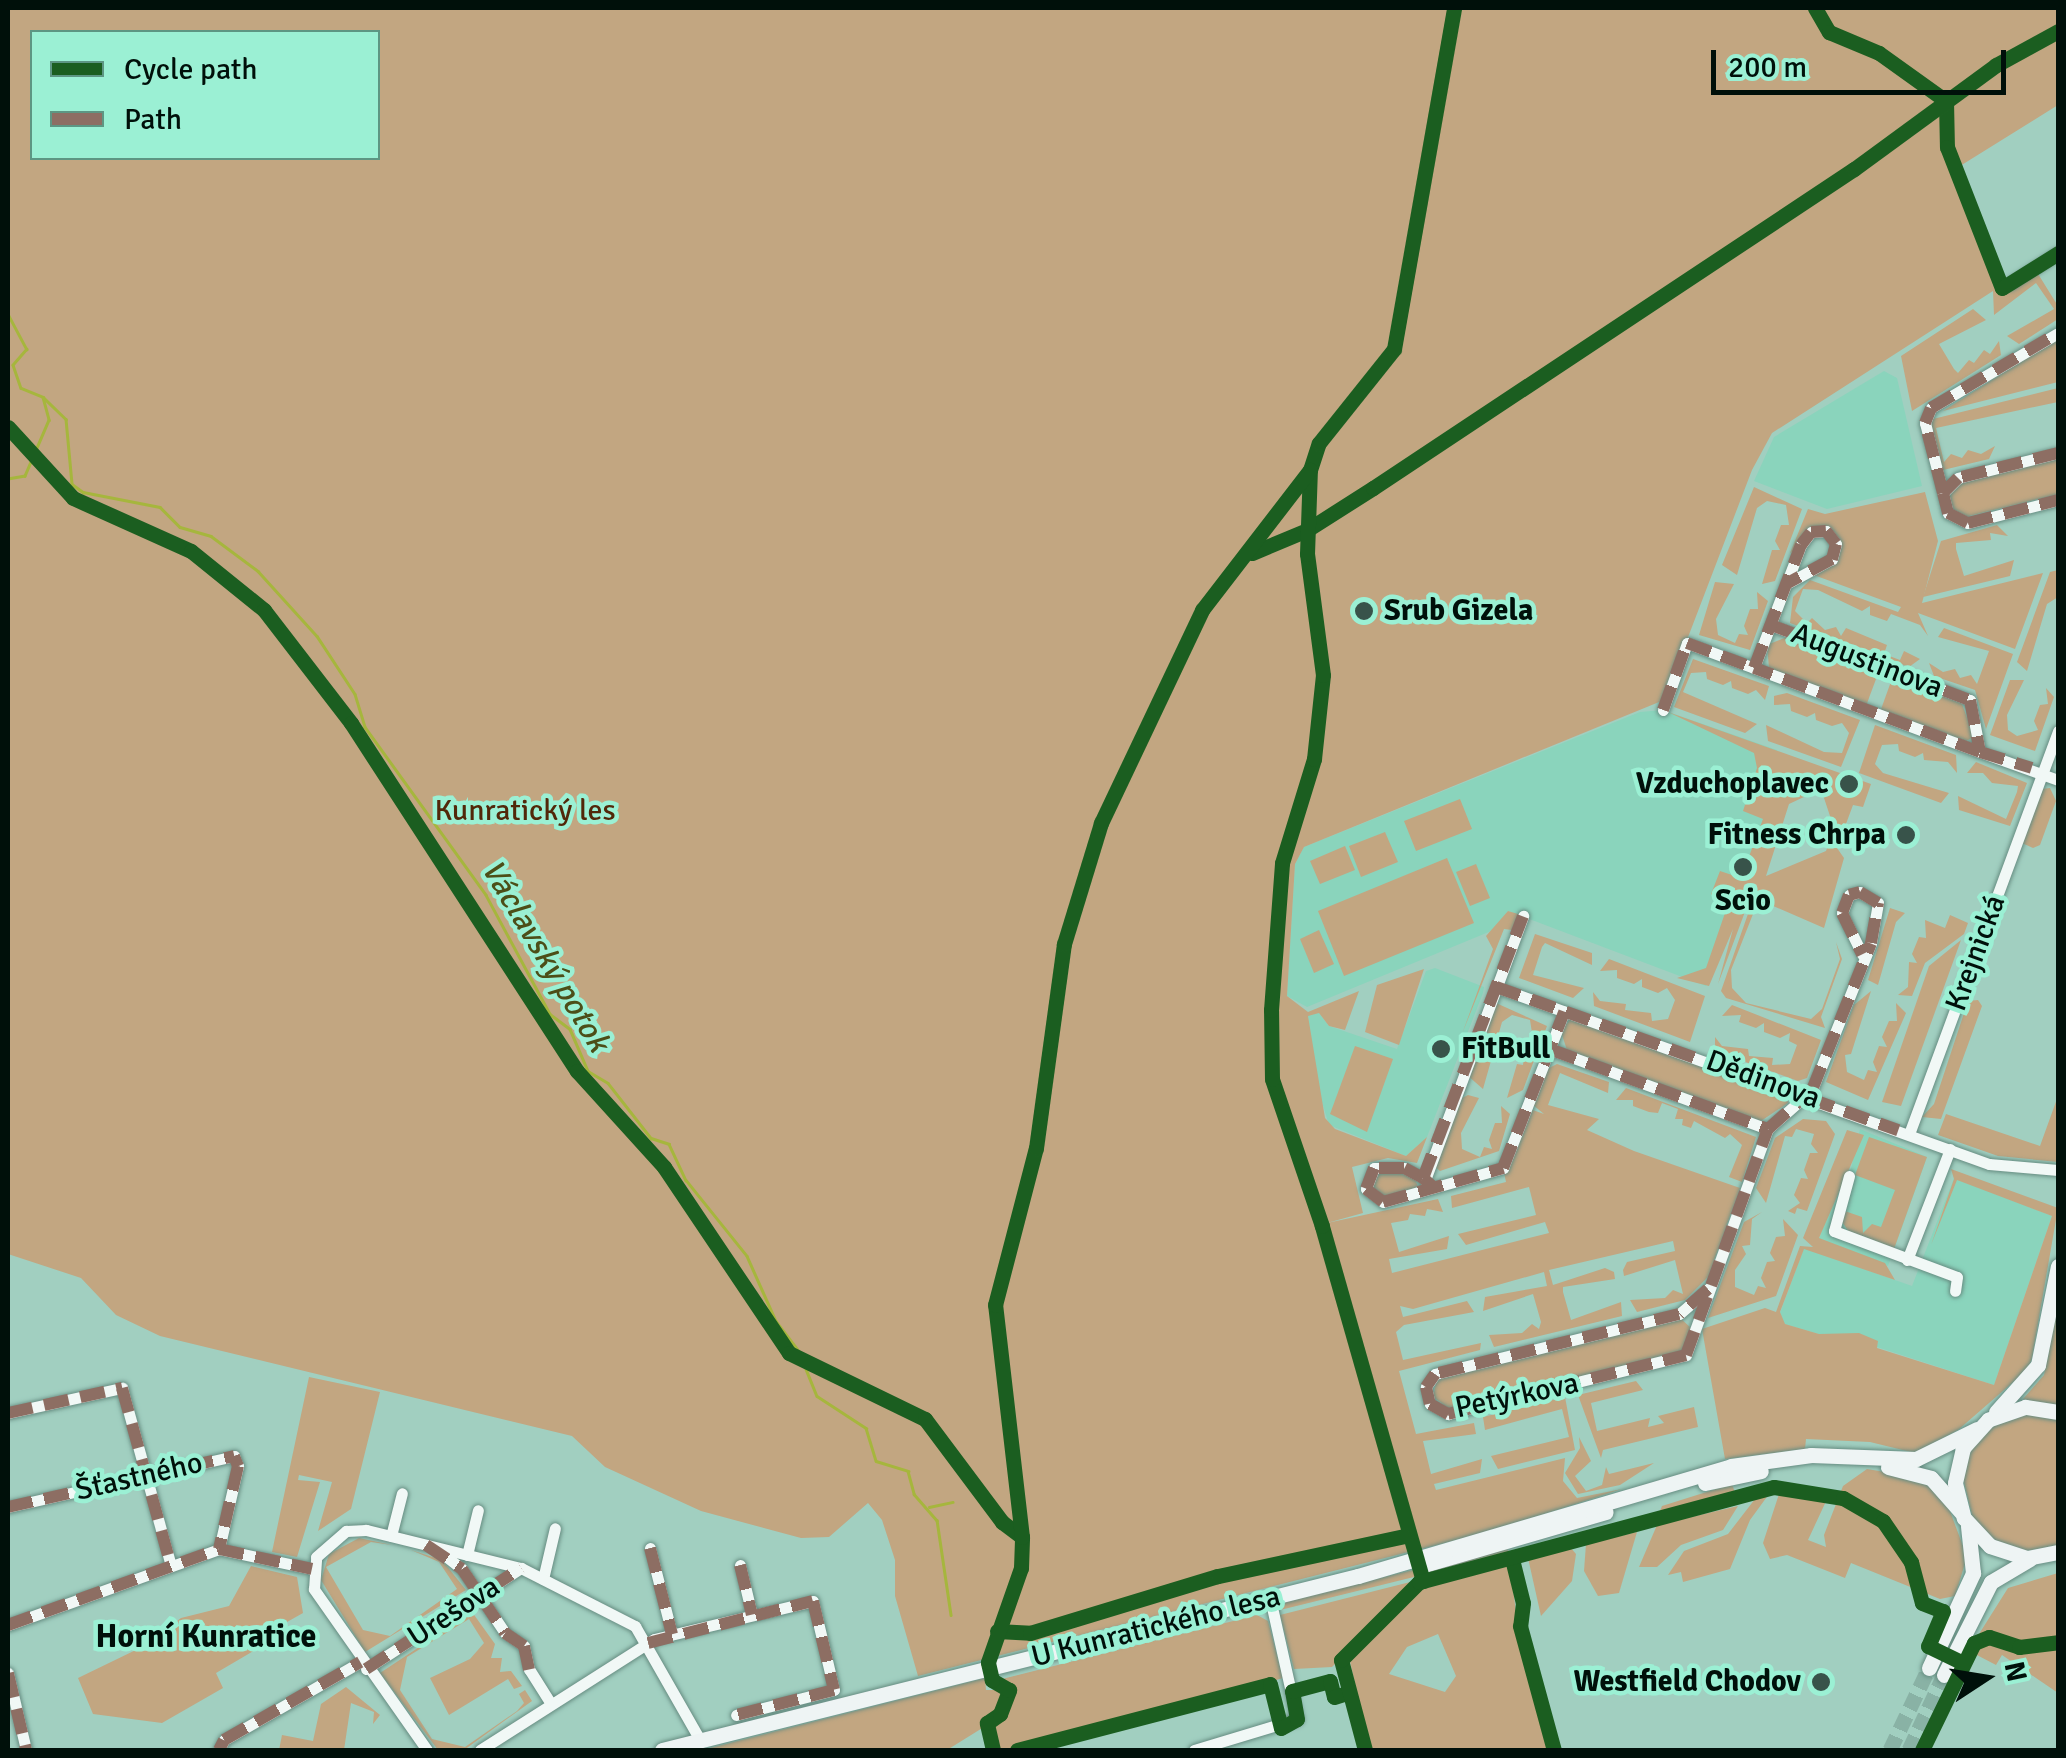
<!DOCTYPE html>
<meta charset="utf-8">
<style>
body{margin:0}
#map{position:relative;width:2066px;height:1758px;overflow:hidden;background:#a1cfc0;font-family:Signika,sans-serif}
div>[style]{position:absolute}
.built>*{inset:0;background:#8ad4bc}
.green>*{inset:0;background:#c2a681}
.stream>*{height:2.5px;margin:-1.25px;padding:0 1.25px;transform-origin:1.25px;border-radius:1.25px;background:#a6b63d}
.secondary-tunnel>*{height:15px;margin-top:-7.5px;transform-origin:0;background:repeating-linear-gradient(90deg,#89b2a5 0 15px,transparent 0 23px)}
.roads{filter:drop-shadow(0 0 2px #668c81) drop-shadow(0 0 2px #668c81)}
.street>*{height:11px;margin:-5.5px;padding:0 5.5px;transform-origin:5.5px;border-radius:5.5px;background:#f1f8f6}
.secondary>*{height:15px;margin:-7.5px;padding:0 7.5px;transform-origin:7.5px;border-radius:7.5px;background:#eef4f4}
.quiet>*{height:12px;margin-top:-6px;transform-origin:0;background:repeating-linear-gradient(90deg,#8d6e63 0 25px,transparent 0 37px)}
.cycleway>*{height:15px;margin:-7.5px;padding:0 7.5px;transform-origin:7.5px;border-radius:7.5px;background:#1b5e20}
.dots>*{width:28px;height:28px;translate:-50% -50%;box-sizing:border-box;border:5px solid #9bf0d4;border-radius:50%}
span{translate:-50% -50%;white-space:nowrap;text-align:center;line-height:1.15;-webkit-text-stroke:9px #9bf0d4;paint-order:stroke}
.poi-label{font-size:30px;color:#00100a;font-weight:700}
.left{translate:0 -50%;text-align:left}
.right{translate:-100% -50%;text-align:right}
.street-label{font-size:30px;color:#00100a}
.park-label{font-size:30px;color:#512709}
.water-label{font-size:32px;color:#4c4e18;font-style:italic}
.neighbourhood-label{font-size:32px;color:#00100a;font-weight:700}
.frame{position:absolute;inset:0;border:10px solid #00100a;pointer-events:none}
.legend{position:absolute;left:30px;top:30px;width:350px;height:130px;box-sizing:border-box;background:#9bf0d4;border:2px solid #5d9683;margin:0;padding:12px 18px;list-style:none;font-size:30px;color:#00100a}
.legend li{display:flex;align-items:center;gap:20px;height:50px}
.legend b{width:50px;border:2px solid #5d9683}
.north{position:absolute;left:1936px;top:1628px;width:100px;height:100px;-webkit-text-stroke:8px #9bf0d4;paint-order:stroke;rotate:78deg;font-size:28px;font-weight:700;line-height:40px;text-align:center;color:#00100a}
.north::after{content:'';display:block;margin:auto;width:35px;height:45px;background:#00100a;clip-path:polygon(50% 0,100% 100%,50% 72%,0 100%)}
.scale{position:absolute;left:1711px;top:50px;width:295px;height:45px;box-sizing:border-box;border:5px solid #00100a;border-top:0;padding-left:12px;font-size:30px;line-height:35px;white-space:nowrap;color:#00100a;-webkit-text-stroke:8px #9bf0d4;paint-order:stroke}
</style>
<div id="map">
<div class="built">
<div style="clip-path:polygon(1884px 371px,1897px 378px,1922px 486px,1827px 509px,1754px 481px,1774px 437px)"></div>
<div style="clip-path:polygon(1663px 710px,1777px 750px,1784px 767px,1706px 986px,1508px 911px,1496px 929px,1307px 1007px,1287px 996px,1295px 864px,1304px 847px,1640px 712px)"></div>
<div style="clip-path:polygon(1435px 968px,1484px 987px,1483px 993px,1427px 1137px,1406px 1156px,1329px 1125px,1314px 1076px,1308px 1015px,1319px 1013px,1329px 1026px,1397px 1049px,1426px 971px)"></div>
<div style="clip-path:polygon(1860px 1129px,1927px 1157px,1888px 1266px,1819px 1239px,1843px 1171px,1850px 1173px)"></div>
<div style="clip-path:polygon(1954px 1178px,2052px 1216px,1994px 1385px,1877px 1347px,1859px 1334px,1819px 1334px,1784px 1324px,1780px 1313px,1804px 1248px,1912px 1286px)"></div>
</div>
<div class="green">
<div style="clip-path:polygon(evenodd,8px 8px,2058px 8px,2058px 105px,1952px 171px,1995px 288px,2035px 269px,2058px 306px,2058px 319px,2019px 344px,2007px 336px,2054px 309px,2036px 283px,1994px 315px,1993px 291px,1772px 433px,1752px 470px,1664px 700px,1304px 847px,1295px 864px,1287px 996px,1308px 1012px,1359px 991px,1345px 1030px,1329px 1026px,1319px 1013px,1308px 1016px,1325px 1118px,1335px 1129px,1406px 1156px,1427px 1137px,1417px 1163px,1388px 1158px,1352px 1167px,1363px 1213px,1327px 1223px,1438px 1199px,1443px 1212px,1427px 1209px,1425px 1216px,1410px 1214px,1408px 1220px,1391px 1223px,1399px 1252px,1449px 1236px,1447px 1249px,1389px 1259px,1392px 1273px,1549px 1233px,1545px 1222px,1466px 1245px,1458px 1234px,1536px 1215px,1529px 1187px,1452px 1208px,1451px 1196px,1506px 1182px,1503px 1168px,1527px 1108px,1544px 1114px,1533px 1105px,1547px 1069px,1557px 1064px,1609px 1082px,1608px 1093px,1560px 1073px,1548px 1105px,1599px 1119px,1587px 1130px,1634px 1151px,1740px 1188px,1708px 1277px,1685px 1300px,1637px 1312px,1630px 1300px,1665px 1298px,1673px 1290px,1683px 1294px,1675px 1260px,1624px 1276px,1623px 1270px,1627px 1262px,1675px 1251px,1673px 1241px,1549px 1270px,1553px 1285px,1605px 1268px,1614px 1272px,1615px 1279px,1563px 1287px,1563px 1292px,1571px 1320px,1621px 1302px,1622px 1316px,1494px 1347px,1489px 1335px,1522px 1333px,1532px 1324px,1539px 1329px,1541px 1322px,1533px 1294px,1483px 1311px,1485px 1297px,1547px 1286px,1544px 1272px,1413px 1309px,1400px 1306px,1403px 1317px,1467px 1301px,1474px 1312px,1404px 1325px,1396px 1332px,1403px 1360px,1481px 1343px,1480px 1350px,1399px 1371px,1416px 1434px,1474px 1423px,1476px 1434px,1423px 1441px,1431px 1474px,1482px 1459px,1480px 1473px,1434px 1484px,1436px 1490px,1565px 1458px,1563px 1481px,1577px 1498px,1622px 1489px,1488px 1532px,918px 1676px,895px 1596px,895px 1560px,882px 1520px,868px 1503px,829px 1537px,801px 1538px,701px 1511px,605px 1467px,572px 1436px,160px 1336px,116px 1315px,81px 1278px,8px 1254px,8px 8px,32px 32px,378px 32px,378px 158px,32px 158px,32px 32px)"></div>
<div style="clip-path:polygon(1973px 309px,1986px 320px,1939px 344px,1954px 369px,1958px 373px,1969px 360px,1974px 363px,1984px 350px,1990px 354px,1999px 341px,2001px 355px,1912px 411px,1901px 356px)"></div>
<div style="clip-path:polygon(2058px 337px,2058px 382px,1943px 411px,2054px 341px)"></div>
<div style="clip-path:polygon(2058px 388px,2058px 402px,1936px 428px,1944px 462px,1951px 454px,1962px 458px,1968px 450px,1981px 454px,1995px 446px,1989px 459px,1939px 471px,1929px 420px)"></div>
<div style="clip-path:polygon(2058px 457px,2058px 494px,1965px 517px,1948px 505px,1953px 485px)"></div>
<div style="clip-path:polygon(1754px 487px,1802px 509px,1775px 581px,1762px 584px,1772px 550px,1780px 550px,1775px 541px,1781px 525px,1789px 525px,1786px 505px,1767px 501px,1757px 508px,1737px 575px,1722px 565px)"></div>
<div style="clip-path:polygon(1925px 492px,1938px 541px,1922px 603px,2043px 573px,2015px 649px,1918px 613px,1928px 636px,1920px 625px,1891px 614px,1887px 621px,1870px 615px,1870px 606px,1862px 611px,1818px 590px,1803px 589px,1795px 611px,1807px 623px,1812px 618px,1825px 630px,1836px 627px,1841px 636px,1846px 628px,1887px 645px,1884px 654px,1900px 660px,1904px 651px,1920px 659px,1909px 667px,1790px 623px,1793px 597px,1810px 580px,1898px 612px,1901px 607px,1811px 574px,1834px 560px,1828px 530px,1790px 553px,1808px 509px,1825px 514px)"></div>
<div style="clip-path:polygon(1997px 525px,2008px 536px,1990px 533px,1991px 540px,1956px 543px,1956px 549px,1964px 576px,2014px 560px,2010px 576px,1923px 597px,1941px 541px)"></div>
<div style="clip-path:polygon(2058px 570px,2058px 597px,2047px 604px,2027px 671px,2017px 662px,2050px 572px)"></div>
<div style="clip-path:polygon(1715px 582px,1734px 584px,1716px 619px,1718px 635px,1735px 643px,1739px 634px,1748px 635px,1744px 626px,1750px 609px,1758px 609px,1757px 592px,1768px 601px,1750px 650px,1699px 635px)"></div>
<div style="clip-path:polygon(1944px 628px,2013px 654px,1986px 729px,1975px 690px,1934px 676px,1929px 663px,1943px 672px,1955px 669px,1960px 678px,1971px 675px,1977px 684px,1989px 651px,1938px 637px)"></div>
<div style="clip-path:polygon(1787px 637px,1879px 671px,1866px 706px,1769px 668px,1767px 645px)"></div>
<div style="clip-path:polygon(1693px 659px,1769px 686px,1765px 700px,1756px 690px,1748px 694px,1732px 688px,1731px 681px,1723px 685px,1707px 679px,1706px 672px,1691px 673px,1683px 692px,1757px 724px,1745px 733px,1674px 707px)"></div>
<div style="clip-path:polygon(1893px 676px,1962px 704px,1974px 737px,1964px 742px,1880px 712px)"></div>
<div style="clip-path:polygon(2010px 680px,2024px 680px,2007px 715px,2008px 730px,2017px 736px,2038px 730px,2034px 721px,2040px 705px,2048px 704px,2046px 688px,2054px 697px,2035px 751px,1990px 735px)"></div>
<div style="clip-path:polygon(1787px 693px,1860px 720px,1841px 767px,1768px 741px,1766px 725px,1824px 752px,1842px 753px,1849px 733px,1842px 723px,1832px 726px,1816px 720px,1815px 713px,1807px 717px,1791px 711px,1790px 704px,1774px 705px,1774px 696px)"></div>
<div style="clip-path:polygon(evenodd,1668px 712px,1871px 784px,1863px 807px,1853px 805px,1837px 848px,1844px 858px,1824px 928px,1771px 905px,1753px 914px,1731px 970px,1732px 988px,1746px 1003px,1811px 1019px,1822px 1009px,1840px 959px,1836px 942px,1842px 959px,1821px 1017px,1825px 1028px,1726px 998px,1721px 991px,1749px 911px,1772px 901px,1751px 906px,1757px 896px,1752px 893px,1718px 984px,1733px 929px,1709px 986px,1677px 978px,1706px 968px,1725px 913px,1711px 894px,1720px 871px,1741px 878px,1763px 819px,1743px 811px,1757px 768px,1754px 753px,1668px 712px,1821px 789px,1834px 828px,1826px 851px,1766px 876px,1789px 804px,1821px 789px)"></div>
<div style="clip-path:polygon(1875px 725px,1956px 755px,1957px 773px,1948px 762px,1924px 760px,1923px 753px,1915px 757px,1899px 751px,1898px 744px,1882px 745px,1875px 764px,1883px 773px,1949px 793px,1941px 803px,1859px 773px)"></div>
<div style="clip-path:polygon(1976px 762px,2027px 783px,2010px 826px,1959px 810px,1958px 796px,2006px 819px,2017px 792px,2018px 786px,1992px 783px,1983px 773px,1967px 773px)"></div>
<div style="clip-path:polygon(2050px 788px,2056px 801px,2040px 845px,2033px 848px,2022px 843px,2041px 789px)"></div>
<div style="clip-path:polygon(1460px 799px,1472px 829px,1416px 851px,1404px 821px)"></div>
<div style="clip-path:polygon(1385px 832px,1398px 862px,1361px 877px,1349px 846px)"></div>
<div style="clip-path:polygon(1345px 846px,1355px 870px,1320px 884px,1310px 861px)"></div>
<div style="clip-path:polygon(1447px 858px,1474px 923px,1344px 976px,1318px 911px)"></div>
<div style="clip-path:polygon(1476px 864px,1490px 898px,1470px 906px,1456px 872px)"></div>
<div style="clip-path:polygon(1890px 908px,1905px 913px,1896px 922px,1878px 985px,1868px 980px)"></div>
<div style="clip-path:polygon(1508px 911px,1518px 914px,1512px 930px,1504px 929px,1462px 1034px,1493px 949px,1486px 936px)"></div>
<div style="clip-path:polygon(1950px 915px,1968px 923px,1964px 934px,1925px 963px,1912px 996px,1898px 995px,1908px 987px,1909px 962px,1917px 963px,1912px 954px,1919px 937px,1926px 938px,1925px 920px,1945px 928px)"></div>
<div style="clip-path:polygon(1319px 930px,1334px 964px,1314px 973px,1300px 939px)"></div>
<div style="clip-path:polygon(1535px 934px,1592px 953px,1592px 965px,1545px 943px,1542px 947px,1533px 975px,1584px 988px,1573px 998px,1519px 978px)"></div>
<div style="clip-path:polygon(1961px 940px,1901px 1106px,1882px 1102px,1929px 966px)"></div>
<div style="clip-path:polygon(1609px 959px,1705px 996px,1690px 1042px,1594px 1006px,1593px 992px,1600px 1001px,1626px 1004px,1625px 1010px,1651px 1013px,1652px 1021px,1668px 1019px,1675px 1000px,1667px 988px,1658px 993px,1642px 987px,1642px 979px,1634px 984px,1617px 978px,1617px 970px,1600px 971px)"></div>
<div style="clip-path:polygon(1424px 969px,1399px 1045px,1365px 1032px,1377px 985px)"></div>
<div style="clip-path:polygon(1871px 991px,1851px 1054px,1845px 1055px,1847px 1072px,1864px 1080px,1868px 1070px,1877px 1072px,1873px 1062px,1879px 1046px,1887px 1047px,1882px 1037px,1889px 1021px,1897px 1021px,1896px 1003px,1906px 1013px,1868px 1100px,1826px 1082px,1854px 1005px)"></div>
<div style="clip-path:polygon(1978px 1000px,1982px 1006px,1941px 1119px,1922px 1117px,1934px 1104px,1968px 1001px)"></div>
<div style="clip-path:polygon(1496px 1003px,1547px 1026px,1523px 1090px,1507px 1098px,1517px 1064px,1523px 1065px,1526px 1039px,1533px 1039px,1530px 1020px,1512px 1015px,1502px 1022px,1483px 1089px,1467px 1075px)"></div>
<div style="clip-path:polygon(1732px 1005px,1821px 1040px,1807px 1078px,1798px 1081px,1715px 1051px,1715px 1037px,1722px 1046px,1748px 1049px,1749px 1056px,1773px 1058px,1772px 1065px,1790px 1064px,1797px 1045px,1789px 1041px,1790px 1033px,1780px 1038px,1764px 1032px,1764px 1023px,1756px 1028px,1739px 1022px,1741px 1015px,1722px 1016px)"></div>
<div style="clip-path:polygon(1571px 1018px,1785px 1092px,1788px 1103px,1761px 1121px,1567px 1050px,1561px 1032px)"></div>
<div style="clip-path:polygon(1355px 1046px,1393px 1059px,1367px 1132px,1330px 1114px)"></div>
<div style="clip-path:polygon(1626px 1088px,1756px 1137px,1742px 1182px,1729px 1177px,1742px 1145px,1730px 1134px,1725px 1138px,1694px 1121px,1691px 1128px,1682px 1125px,1683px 1119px,1675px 1119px,1678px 1109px,1662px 1103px,1658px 1113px,1649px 1112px,1633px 1106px,1633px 1100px,1616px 1100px)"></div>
<div style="clip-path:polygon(1468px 1095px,1479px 1098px,1461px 1133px,1462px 1149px,1480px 1157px,1484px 1147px,1492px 1149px,1489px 1140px,1495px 1123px,1502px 1123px,1501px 1106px,1510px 1114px,1499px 1151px,1440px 1171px,1434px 1166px,1458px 1100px)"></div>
<div style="clip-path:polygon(2058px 1096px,2058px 1162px,1998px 1156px,1938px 1135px,1946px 1114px,2040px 1146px)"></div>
<div style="clip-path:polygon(1803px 1119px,1826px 1121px,1835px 1134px,1807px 1211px,1797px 1208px,1795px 1214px,1788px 1211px,1800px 1203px,1794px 1195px,1801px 1178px,1808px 1179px,1804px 1170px,1810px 1153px,1818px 1153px,1811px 1144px,1814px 1134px,1796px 1129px,1792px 1137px,1785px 1136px,1766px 1203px,1756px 1188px,1775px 1138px)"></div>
<div style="clip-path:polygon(1847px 1130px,1864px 1135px,1819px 1238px,1885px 1263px,1895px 1280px,1804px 1249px,1780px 1312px,1785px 1324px,1819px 1334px,1859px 1333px,1878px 1341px,1877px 1348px,1994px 1385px,2052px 1216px,1957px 1180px,1931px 1245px,1954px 1179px,1951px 1169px,2058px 1208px,2032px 1358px,2027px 1370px,1958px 1430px,1915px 1453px,1870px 1442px,1806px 1439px,1805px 1449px,1725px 1459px,1702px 1329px,1765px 1308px,1776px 1312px,1800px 1246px,1813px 1247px,1803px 1238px)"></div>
<div style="clip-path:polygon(1869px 1137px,1927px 1157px,1894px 1249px,1849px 1232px,1840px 1219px,1842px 1210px,1862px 1217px,1863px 1233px,1872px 1224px,1881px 1227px,1895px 1190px,1855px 1175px)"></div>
<div style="clip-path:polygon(1393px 1171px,1415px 1179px,1418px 1187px,1383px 1197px,1371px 1186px,1376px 1173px)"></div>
<div style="clip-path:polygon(1762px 1212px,1752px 1219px,1750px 1245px,1742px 1246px,1746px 1254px,1735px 1270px,1735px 1287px,1754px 1295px,1758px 1286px,1766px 1288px,1761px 1278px,1767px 1262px,1775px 1261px,1770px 1253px,1776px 1237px,1785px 1236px,1783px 1219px,1798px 1235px,1776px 1296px,1708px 1318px,1744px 1222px)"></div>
<div style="clip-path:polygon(2058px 1305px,2058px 1407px,2023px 1399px,2044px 1375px)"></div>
<div style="clip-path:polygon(1678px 1316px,1691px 1328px,1683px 1352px,1453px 1411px,1433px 1397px,1437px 1379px)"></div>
<div style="clip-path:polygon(309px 1377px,380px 1392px,351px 1509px,318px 1531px,332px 1482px,299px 1475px,298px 1480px,320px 1482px,297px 1557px,272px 1552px)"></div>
<div style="clip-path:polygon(1636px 1381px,1643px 1390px,1591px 1403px,1597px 1431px,1650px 1418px,1648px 1427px,1664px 1423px,1658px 1416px,1694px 1407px,1698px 1427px,1603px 1450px,1601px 1458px,1578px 1395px)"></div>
<div style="clip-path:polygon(1565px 1397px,1575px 1450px,1498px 1469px,1491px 1456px,1569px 1437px,1562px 1409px,1485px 1430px,1483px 1417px)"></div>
<div style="clip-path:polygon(2029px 1413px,2058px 1419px,2058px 1546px,2026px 1551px,1996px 1541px,1973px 1519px,1963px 1478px,1970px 1451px,1989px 1428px)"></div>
<div style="clip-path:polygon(1579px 1437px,1591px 1461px,1575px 1476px,1586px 1491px,1602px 1485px,1606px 1467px,1609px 1474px,1654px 1463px,1620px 1485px,1578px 1494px,1565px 1473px,1580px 1448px)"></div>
<div style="clip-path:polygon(1867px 1469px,1921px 1478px,1947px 1503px,1967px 1557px,1955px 1596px,1940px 1599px,1851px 1563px,1845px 1578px,1787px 1555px,1770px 1559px,1763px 1543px,1779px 1494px,1828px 1497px,1808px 1540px,1826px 1547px,1824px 1535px,1843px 1486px)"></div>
<div style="clip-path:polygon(1732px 1484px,1737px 1499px,1657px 1518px,1662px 1506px)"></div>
<div style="clip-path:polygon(1769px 1494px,1750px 1520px,1730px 1569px,1683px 1582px,1681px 1572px,1668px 1575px,1684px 1551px,1728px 1534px,1755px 1499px)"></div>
<div style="clip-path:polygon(1738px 1506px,1723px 1530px,1681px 1545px,1657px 1567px,1639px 1567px,1657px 1525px)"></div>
<div style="clip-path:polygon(1637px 1532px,1619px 1593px,1598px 1596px,1584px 1571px,1586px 1544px)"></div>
<div style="clip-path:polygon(359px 1538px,392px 1545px,371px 1542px,326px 1567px,363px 1630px,390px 1636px,457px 1589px,439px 1562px,411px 1550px,442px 1560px,466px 1590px,365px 1652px,321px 1580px,329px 1554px)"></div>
<div style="clip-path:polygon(1570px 1547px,1576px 1554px,1572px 1581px,1541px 1616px,1528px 1558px)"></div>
<div style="clip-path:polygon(1506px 1548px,1513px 1556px,1425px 1577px,1423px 1569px)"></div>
<div style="clip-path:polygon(evenodd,1510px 1562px,1519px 1639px,1549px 1750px,1370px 1750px,1349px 1657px,1422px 1585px,1510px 1562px,1438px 1634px,1456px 1676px,1445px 1692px,1389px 1674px,1407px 1647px,1438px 1634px)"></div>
<div style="clip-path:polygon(251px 1566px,297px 1577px,303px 1613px,271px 1631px,274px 1639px,216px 1673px,223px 1688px,162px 1723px,93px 1714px,78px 1678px,144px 1646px,181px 1618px,229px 1606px)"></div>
<div style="clip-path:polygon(1417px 1569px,1418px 1576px,1280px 1610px,1287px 1601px)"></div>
<div style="clip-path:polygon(2058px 1573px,2058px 1693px,2002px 1655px,1996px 1665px,1973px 1653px,1989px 1643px,1979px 1634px,2008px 1588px)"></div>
<div style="clip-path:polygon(1418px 1580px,1332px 1667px,1294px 1669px,1280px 1615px)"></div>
<div style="clip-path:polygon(472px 1612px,495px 1644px,491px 1658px,502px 1658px,500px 1672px,511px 1671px,522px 1686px,514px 1689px,508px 1679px,449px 1715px,430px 1678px,470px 1659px,484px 1643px,469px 1619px,407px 1657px,400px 1690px,432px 1739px,465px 1747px,517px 1711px,524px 1703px,519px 1694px,525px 1690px,532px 1701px,464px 1750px,438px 1750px,380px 1673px)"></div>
<div style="clip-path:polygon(1257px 1615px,1268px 1621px,1283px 1678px,1121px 1724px,1012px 1750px,994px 1750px,984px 1727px,947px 1750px,702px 1750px,985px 1678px,986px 1690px,997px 1690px,994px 1681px)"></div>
<div style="clip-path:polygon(346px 1687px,380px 1715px,373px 1724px,374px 1712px,351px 1703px,344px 1750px,279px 1750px,282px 1735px,313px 1741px,321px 1704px)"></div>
</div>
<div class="stream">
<div style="left:8px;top:314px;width:40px;rotate:62deg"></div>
<div style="left:27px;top:349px;width:21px;rotate:131deg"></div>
<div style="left:13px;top:365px;width:24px;rotate:71deg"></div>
<div style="left:21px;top:388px;width:24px;rotate:22deg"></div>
<div style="left:43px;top:397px;width:24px;rotate:75deg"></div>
<div style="left:49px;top:420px;width:61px;rotate:113.2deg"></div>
<div style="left:25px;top:476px;width:17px;rotate:170deg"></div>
<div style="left:43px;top:397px;width:32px;rotate:44deg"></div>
<div style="left:66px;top:419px;width:65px;rotate:84.7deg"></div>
<div style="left:72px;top:484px;width:14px;rotate:36deg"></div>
<div style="left:83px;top:492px;width:78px;rotate:11deg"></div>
<div style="left:160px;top:507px;width:28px;rotate:45deg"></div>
<div style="left:180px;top:527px;width:32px;rotate:16deg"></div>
<div style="left:211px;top:536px;width:59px;rotate:36.7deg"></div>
<div style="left:258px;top:571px;width:88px;rotate:47.8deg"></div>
<div style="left:317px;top:636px;width:69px;rotate:56.8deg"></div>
<div style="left:355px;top:694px;width:34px;rotate:73deg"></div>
<div style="left:365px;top:727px;width:207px;rotate:54.2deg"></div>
<div style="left:486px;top:895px;width:135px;rotate:61.7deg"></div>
<div style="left:550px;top:1014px;width:25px;rotate:37deg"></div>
<div style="left:570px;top:1029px;width:46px;rotate:66.8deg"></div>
<div style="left:588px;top:1071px;width:23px;rotate:31deg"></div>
<div style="left:608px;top:1083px;width:70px;rotate:52deg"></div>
<div style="left:651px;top:1138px;width:19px;rotate:18deg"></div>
<div style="left:669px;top:1144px;width:40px;rotate:65deg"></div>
<div style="left:686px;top:1180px;width:97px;rotate:51.2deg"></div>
<div style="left:747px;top:1256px;width:71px;rotate:66deg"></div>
<div style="left:776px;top:1321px;width:48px;rotate:52.7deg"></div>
<div style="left:806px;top:1369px;width:29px;rotate:68deg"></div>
<div style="left:817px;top:1396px;width:59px;rotate:33.1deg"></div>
<div style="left:866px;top:1428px;width:34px;rotate:73deg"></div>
<div style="left:876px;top:1461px;width:34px;rotate:17deg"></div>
<div style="left:908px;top:1471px;width:24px;rotate:75deg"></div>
<div style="left:914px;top:1494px;width:35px;rotate:49deg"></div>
<div style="left:937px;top:1520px;width:96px;rotate:81.6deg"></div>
<div style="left:929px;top:1507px;width:24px;rotate:-12deg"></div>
</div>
<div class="secondary-tunnel">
<div style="left:1890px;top:1750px;width:91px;rotate:-64.6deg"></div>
<div style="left:1909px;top:1750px;width:83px;rotate:-65deg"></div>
</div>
<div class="roads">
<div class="street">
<div style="left:2010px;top:284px;width:57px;rotate:-32.9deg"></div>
<div style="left:2058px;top:453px;width:103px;rotate:166deg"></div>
<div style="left:1958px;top:478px;width:21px;rotate:135deg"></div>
<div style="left:1943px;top:493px;width:21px;rotate:76deg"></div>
<div style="left:1948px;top:513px;width:22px;rotate:27deg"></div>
<div style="left:1968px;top:523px;width:93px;rotate:-14.3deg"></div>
<div style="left:1943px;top:493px;width:72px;rotate:-104.4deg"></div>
<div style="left:1925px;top:423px;width:16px;rotate:-68deg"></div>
<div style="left:1931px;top:408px;width:147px;rotate:-30.6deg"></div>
<div style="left:1771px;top:625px;width:213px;rotate:20.7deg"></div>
<div style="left:1970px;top:700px;width:53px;rotate:79.1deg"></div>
<div style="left:1980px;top:752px;width:241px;rotate:-159.6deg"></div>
<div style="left:1754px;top:668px;width:132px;rotate:-69.1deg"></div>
<div style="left:1801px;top:545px;width:16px;rotate:-52deg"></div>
<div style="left:1811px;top:532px;width:15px;rotate:-4deg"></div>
<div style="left:1826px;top:531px;width:16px;rotate:52deg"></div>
<div style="left:1836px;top:544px;width:16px;rotate:105deg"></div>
<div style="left:1832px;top:559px;width:52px;rotate:151.5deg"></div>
<div style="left:1663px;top:710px;width:71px;rotate:-70.3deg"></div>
<div style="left:1687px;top:643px;width:72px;rotate:20.5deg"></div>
<div style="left:1980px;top:752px;width:83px;rotate:19.7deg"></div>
<div style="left:1496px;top:987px;width:524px;rotate:19.75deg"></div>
<div style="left:1989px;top:1164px;width:69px;rotate:5deg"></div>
<div style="left:1552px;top:1050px;width:230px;rotate:20.1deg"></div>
<div style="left:1909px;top:1134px;width:430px;rotate:-69.7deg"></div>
<div style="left:1849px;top:1176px;width:57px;rotate:105.3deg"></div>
<div style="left:1834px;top:1231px;width:131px;rotate:20.5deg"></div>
<div style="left:1957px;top:1277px;width:14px;rotate:98deg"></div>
<div style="left:1423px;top:1178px;width:21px;rotate:-152deg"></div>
<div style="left:1404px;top:1168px;width:30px;rotate:180deg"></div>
<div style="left:1374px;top:1168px;width:22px;rotate:111deg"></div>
<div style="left:1366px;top:1189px;width:21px;rotate:37deg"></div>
<div style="left:1383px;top:1202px;width:125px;rotate:-15.8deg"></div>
<div style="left:1503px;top:1168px;width:168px;rotate:-68.6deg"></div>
<div style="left:1425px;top:1180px;width:282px;rotate:-69.6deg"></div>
<div style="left:1907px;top:1260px;width:119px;rotate:-68.8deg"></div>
<div style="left:1708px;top:1289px;width:38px;rotate:139deg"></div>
<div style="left:1679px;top:1314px;width:251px;rotate:166.2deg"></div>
<div style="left:1435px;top:1374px;width:16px;rotate:125deg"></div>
<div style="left:1426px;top:1387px;width:17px;rotate:77deg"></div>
<div style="left:1430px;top:1404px;width:21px;rotate:29deg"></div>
<div style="left:1448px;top:1414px;width:245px;rotate:-13.9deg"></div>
<div style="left:1686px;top:1355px;width:240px;rotate:-70.1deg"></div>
<div style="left:1768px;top:1129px;width:59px;rotate:-41.6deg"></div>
<div style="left:1812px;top:1090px;width:158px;rotate:-68.1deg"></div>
<div style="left:1871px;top:943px;width:41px;rotate:-80.1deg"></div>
<div style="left:1878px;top:903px;width:21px;rotate:-149deg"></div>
<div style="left:1860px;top:892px;width:11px;rotate:165deg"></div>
<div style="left:1849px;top:895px;width:19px;rotate:111deg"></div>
<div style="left:1842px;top:913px;width:46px;rotate:64deg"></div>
<div style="left:8px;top:1413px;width:117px;rotate:-12.4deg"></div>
<div style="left:122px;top:1388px;width:180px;rotate:74.6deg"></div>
<div style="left:8px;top:1507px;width:232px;rotate:-12.7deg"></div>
<div style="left:234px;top:1456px;width:11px;rotate:68deg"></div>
<div style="left:238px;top:1466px;width:85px;rotate:102.9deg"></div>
<div style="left:391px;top:1536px;width:44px;rotate:-75.7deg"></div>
<div style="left:650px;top:1548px;width:89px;rotate:75.7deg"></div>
<div style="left:439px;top:1551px;width:29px;rotate:38deg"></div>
<div style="left:462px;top:1569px;width:77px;rotate:56.1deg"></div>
<div style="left:505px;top:1633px;width:23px;rotate:34deg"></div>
<div style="left:524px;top:1646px;width:24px;rotate:78deg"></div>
<div style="left:529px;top:1669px;width:41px;rotate:57.8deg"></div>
<div style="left:467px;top:1555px;width:46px;rotate:-76.3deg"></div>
<div style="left:740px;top:1565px;width:51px;rotate:76.5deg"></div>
<div style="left:543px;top:1579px;width:52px;rotate:-76.8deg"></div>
<div style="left:8px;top:1625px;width:224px;rotate:-19.8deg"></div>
<div style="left:219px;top:1549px;width:95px;rotate:12.1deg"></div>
<div style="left:366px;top:1669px;width:185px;rotate:-33.1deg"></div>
<div style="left:8px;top:1673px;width:79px;rotate:76.8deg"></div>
<div style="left:219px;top:1750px;width:11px;rotate:-63deg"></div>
<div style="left:224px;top:1740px;width:157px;rotate:-29.8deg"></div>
<div style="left:427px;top:1750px;width:197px;rotate:-125.1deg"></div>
<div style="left:314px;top:1589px;width:32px;rotate:-86deg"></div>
<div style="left:316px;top:1557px;width:40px;rotate:-41deg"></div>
<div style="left:346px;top:1531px;width:20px;rotate:-3deg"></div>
<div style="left:366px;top:1530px;width:160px;rotate:13.8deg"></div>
<div style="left:521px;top:1568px;width:128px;rotate:27deg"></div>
<div style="left:635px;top:1626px;width:131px;rotate:60.3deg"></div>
<div style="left:480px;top:1750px;width:206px;rotate:-32.5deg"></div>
<div style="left:654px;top:1639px;width:163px;rotate:-13.4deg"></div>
<div style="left:813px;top:1601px;width:91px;rotate:76.7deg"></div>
<div style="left:834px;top:1690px;width:101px;rotate:165.7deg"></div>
<div style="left:1194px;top:1750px;width:108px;rotate:-16.8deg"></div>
<div style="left:1297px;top:1719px;width:124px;rotate:-102.6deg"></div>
</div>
<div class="secondary">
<div style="left:1996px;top:1412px;width:63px;rotate:-48.2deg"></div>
<div style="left:2038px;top:1365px;width:101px;rotate:-78.6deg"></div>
<div style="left:2058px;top:1412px;width:33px;rotate:-171deg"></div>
<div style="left:2025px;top:1407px;width:39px;rotate:161deg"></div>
<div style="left:1988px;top:1420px;width:38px;rotate:132deg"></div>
<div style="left:1963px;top:1448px;width:36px;rotate:103deg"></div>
<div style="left:1955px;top:1483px;width:36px;rotate:76deg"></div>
<div style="left:1964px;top:1518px;width:38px;rotate:47deg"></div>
<div style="left:1990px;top:1546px;width:39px;rotate:18deg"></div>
<div style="left:2027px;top:1558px;width:32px;rotate:-11deg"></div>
<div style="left:1888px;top:1467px;width:44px;rotate:14.3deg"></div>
<div style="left:1931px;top:1478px;width:45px;rotate:48.6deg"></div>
<div style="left:1705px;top:1483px;width:57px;rotate:-12.1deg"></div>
<div style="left:1427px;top:1564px;width:186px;rotate:-16.2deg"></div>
<div style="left:1929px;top:1668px;width:105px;rotate:-65.1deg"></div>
<div style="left:1973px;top:1573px;width:47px;rotate:-96.1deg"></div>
<div style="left:1944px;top:1675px;width:104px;rotate:-63.2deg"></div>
<div style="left:1991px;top:1582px;width:45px;rotate:-30.5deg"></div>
<div style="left:662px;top:1750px;width:717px;rotate:-14.04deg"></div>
<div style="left:1358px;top:1576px;width:389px;rotate:-16.4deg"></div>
<div style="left:1731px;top:1466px;width:81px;rotate:-7.8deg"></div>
<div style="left:1811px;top:1455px;width:105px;rotate:2.2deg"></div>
<div style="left:1916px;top:1459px;width:68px;rotate:-26.2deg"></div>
</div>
</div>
<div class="quiet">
<div style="left:2058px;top:453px;width:103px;rotate:166deg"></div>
<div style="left:1958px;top:478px;width:21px;rotate:135deg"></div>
<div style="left:1943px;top:493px;width:21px;rotate:76deg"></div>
<div style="left:1948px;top:513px;width:22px;rotate:27deg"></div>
<div style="left:1968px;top:523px;width:93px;rotate:-14.3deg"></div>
<div style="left:1943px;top:493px;width:72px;rotate:-104.4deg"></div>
<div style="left:1925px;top:423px;width:16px;rotate:-68deg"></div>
<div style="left:1931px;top:408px;width:147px;rotate:-30.6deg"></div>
<div style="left:1771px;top:625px;width:213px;rotate:20.7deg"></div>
<div style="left:1970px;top:700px;width:53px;rotate:79.1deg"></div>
<div style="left:1980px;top:752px;width:241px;rotate:-159.6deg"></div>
<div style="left:1754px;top:668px;width:132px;rotate:-69.1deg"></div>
<div style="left:1801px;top:545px;width:16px;rotate:-52deg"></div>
<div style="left:1811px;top:532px;width:15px;rotate:-4deg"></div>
<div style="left:1826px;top:531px;width:16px;rotate:52deg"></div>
<div style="left:1836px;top:544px;width:16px;rotate:105deg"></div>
<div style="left:1832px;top:559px;width:52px;rotate:151.5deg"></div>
<div style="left:1663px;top:710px;width:71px;rotate:-70.3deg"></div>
<div style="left:1687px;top:643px;width:72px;rotate:20.5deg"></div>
<div style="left:1980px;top:752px;width:54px;rotate:17.1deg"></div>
<div style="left:1496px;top:987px;width:427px;rotate:19.6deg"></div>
<div style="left:1552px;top:1050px;width:230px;rotate:20.1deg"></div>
<div style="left:1423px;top:1178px;width:21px;rotate:-152deg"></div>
<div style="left:1404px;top:1168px;width:30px;rotate:180deg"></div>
<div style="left:1374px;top:1168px;width:22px;rotate:111deg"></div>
<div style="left:1366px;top:1189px;width:21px;rotate:37deg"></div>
<div style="left:1383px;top:1202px;width:125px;rotate:-15.8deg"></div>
<div style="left:1503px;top:1168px;width:168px;rotate:-68.6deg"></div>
<div style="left:1432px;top:1186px;width:12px;rotate:-138deg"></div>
<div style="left:1423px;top:1178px;width:280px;rotate:-69.1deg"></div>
<div style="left:1708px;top:1289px;width:38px;rotate:139deg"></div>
<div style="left:1679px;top:1314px;width:251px;rotate:166.2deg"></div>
<div style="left:1435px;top:1374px;width:16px;rotate:125deg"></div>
<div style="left:1426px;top:1387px;width:17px;rotate:77deg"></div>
<div style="left:1430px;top:1404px;width:21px;rotate:29deg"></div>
<div style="left:1448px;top:1414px;width:245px;rotate:-13.9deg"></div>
<div style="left:1686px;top:1355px;width:240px;rotate:-70.1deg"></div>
<div style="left:1768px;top:1129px;width:59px;rotate:-41.6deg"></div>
<div style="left:1812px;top:1090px;width:158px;rotate:-68.1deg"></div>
<div style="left:1871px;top:943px;width:41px;rotate:-80.1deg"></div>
<div style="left:1878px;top:903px;width:21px;rotate:-149deg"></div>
<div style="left:1860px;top:892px;width:11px;rotate:165deg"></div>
<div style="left:1849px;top:895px;width:19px;rotate:111deg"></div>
<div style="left:1842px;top:913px;width:46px;rotate:64deg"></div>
<div style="left:8px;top:1413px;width:117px;rotate:-12.4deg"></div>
<div style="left:122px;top:1388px;width:180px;rotate:74.6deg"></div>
<div style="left:8px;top:1507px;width:232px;rotate:-12.7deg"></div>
<div style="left:234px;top:1456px;width:11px;rotate:68deg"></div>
<div style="left:238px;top:1466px;width:85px;rotate:102.9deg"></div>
<div style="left:426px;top:1545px;width:43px;rotate:33.7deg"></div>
<div style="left:462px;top:1569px;width:77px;rotate:56.1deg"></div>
<div style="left:505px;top:1633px;width:23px;rotate:34deg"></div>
<div style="left:524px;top:1646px;width:24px;rotate:78deg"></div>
<div style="left:650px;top:1548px;width:89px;rotate:75.7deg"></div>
<div style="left:740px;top:1565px;width:51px;rotate:76.5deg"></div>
<div style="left:8px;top:1625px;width:224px;rotate:-19.8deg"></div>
<div style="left:219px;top:1549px;width:95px;rotate:12.1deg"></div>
<div style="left:648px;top:1643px;width:170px;rotate:-14.3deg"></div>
<div style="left:813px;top:1601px;width:91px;rotate:76.7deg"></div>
<div style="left:834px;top:1690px;width:101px;rotate:165.7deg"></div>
<div style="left:366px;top:1669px;width:185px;rotate:-33.1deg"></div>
<div style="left:8px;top:1673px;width:79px;rotate:76.8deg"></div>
<div style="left:219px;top:1750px;width:11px;rotate:-63deg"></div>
<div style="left:224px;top:1740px;width:157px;rotate:-29.8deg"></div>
</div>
<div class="cycleway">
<div style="left:1815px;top:8px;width:28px;rotate:60deg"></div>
<div style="left:1829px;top:32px;width:54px;rotate:22.8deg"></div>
<div style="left:1879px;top:53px;width:82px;rotate:35.6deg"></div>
<div style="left:1946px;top:101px;width:46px;rotate:88.8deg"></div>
<div style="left:1947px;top:147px;width:151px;rotate:68.7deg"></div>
<div style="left:2002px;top:288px;width:66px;rotate:-32deg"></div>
<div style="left:8px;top:427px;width:96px;rotate:47.5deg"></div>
<div style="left:73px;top:498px;width:129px;rotate:24.2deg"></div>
<div style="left:191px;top:551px;width:94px;rotate:38.9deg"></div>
<div style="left:264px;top:610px;width:143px;rotate:52.4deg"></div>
<div style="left:351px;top:723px;width:415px;rotate:57deg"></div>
<div style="left:577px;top:1071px;width:130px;rotate:47.8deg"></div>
<div style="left:664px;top:1167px;width:224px;rotate:56.1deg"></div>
<div style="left:789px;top:1353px;width:151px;rotate:25.9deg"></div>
<div style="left:925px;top:1419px;width:129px;rotate:53.2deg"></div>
<div style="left:1002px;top:1522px;width:25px;rotate:37deg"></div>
<div style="left:1252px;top:553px;width:60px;rotate:-22.7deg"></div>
<div style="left:1307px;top:530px;width:78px;rotate:-32.5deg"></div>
<div style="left:1373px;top:488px;width:577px;rotate:-33.55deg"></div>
<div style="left:1854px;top:169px;width:176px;rotate:-36.2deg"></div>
<div style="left:1996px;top:65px;width:71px;rotate:-28.7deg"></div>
<div style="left:1512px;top:1559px;width:45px;rotate:76deg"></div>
<div style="left:1523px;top:1603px;width:23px;rotate:97deg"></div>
<div style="left:1520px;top:1626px;width:129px;rotate:74.7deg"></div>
<div style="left:1423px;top:1581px;width:369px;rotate:-105.9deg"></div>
<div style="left:1322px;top:1226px;width:155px;rotate:-108.8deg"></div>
<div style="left:1272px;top:1079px;width:69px;rotate:-90.8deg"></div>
<div style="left:1271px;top:1010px;width:147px;rotate:-85.7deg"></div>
<div style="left:1282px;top:863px;width:109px;rotate:-72.9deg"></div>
<div style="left:1314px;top:759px;width:84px;rotate:-83.9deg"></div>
<div style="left:1323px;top:675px;width:122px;rotate:-97.5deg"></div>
<div style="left:1307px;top:554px;width:84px;rotate:-88deg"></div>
<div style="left:1310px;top:470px;width:28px;rotate:-72deg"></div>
<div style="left:1319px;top:443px;width:120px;rotate:-51.4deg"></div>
<div style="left:1394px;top:349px;width:346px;rotate:-80deg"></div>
<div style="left:997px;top:1631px;width:33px;rotate:3deg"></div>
<div style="left:1030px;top:1633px;width:196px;rotate:-16.9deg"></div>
<div style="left:1218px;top:1576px;width:191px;rotate:-12.1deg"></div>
<div style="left:993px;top:1750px;width:28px;rotate:-103deg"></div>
<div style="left:987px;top:1723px;width:16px;rotate:-35deg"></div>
<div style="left:1000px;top:1714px;width:26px;rotate:-69deg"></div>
<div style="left:1009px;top:1690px;width:20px;rotate:-150deg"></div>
<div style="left:992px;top:1680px;width:18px;rotate:-103deg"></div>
<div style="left:988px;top:1662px;width:100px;rotate:-70.7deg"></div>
<div style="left:1021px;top:1568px;width:31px;rotate:-88deg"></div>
<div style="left:1022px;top:1537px;width:234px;rotate:-96.6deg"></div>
<div style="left:995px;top:1305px;width:162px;rotate:-75.4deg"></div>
<div style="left:1036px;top:1148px;width:206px;rotate:-82.2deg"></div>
<div style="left:1064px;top:944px;width:127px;rotate:-73deg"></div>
<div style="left:1101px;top:823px;width:236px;rotate:-64.6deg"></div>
<div style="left:1202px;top:610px;width:177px;rotate:-52.4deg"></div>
<div style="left:1017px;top:1750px;width:261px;rotate:-14.6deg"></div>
<div style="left:1270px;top:1684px;width:45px;rotate:76deg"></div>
<div style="left:1281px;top:1728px;width:18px;rotate:-29deg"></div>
<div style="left:1297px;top:1719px;width:28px;rotate:-100deg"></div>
<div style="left:1292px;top:1691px;width:39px;rotate:-15deg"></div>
<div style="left:1330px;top:1681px;width:16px;rotate:76deg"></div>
<div style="left:1334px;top:1697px;width:14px;rotate:-17deg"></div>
<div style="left:1365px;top:1750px;width:93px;rotate:-104.9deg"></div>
<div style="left:1341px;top:1660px;width:110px;rotate:-45deg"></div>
<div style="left:1419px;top:1582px;width:367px;rotate:-15deg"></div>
<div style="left:1774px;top:1487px;width:70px;rotate:9.1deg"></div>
<div style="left:1843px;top:1498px;width:46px;rotate:29.9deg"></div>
<div style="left:1883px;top:1521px;width:50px;rotate:55.7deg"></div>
<div style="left:1911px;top:1562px;width:42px;rotate:75deg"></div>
<div style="left:1922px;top:1603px;width:22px;rotate:21deg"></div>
<div style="left:1943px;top:1611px;width:38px;rotate:113deg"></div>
<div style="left:1928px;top:1646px;width:39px;rotate:26deg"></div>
<div style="left:1922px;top:1750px;width:119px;rotate:-64.1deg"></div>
<div style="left:1974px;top:1643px;width:16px;rotate:-22deg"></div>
<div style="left:1989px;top:1637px;width:32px;rotate:18deg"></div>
<div style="left:2019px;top:1647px;width:39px;rotate:-7deg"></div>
</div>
<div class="dots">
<div style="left:1364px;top:611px;background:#38534a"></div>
<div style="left:1849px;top:784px;background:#38534a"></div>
<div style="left:1906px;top:835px;background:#38534a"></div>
<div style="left:1743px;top:867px;background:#38534a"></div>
<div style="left:1441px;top:1049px;background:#38534a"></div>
<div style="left:1821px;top:1682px;background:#38534a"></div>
</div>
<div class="poi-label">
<span class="left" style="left:1384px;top:611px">Srub Gizela</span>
<span class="right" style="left:1829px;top:784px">Vzduchoplavec</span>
<span class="right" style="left:1886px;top:835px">Fitness Chrpa</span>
<span style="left:1743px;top:901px">Scio</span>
<span class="left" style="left:1461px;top:1049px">FitBull</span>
<span class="right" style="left:1801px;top:1682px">Westfield Chodov</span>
</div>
<div class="street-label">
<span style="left:1867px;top:661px;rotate:21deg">Augustinova</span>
<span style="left:1976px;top:953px;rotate:-70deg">Krejnická</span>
<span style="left:1763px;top:1080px;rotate:20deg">Dědinova</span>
<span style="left:1517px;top:1396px;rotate:-12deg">Petýrkova</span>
<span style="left:139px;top:1477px;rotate:-13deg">Šťastného</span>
<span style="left:454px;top:1612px;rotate:-33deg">Urešova</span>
<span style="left:1156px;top:1627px;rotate:-14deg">U Kunratického lesa</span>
</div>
<div class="park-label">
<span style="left:525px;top:811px">Kunratický les</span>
</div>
<div class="water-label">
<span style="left:545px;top:956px;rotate:59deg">Václavský potok</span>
</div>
<div class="neighbourhood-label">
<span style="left:206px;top:1637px">Horní Kunratice</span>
</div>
<div class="frame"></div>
<ul class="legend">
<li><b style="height:12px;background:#1b5e20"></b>Cycle path</li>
<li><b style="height:12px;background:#8d6e63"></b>Path</li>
</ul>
<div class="north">N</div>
<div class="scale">200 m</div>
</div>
